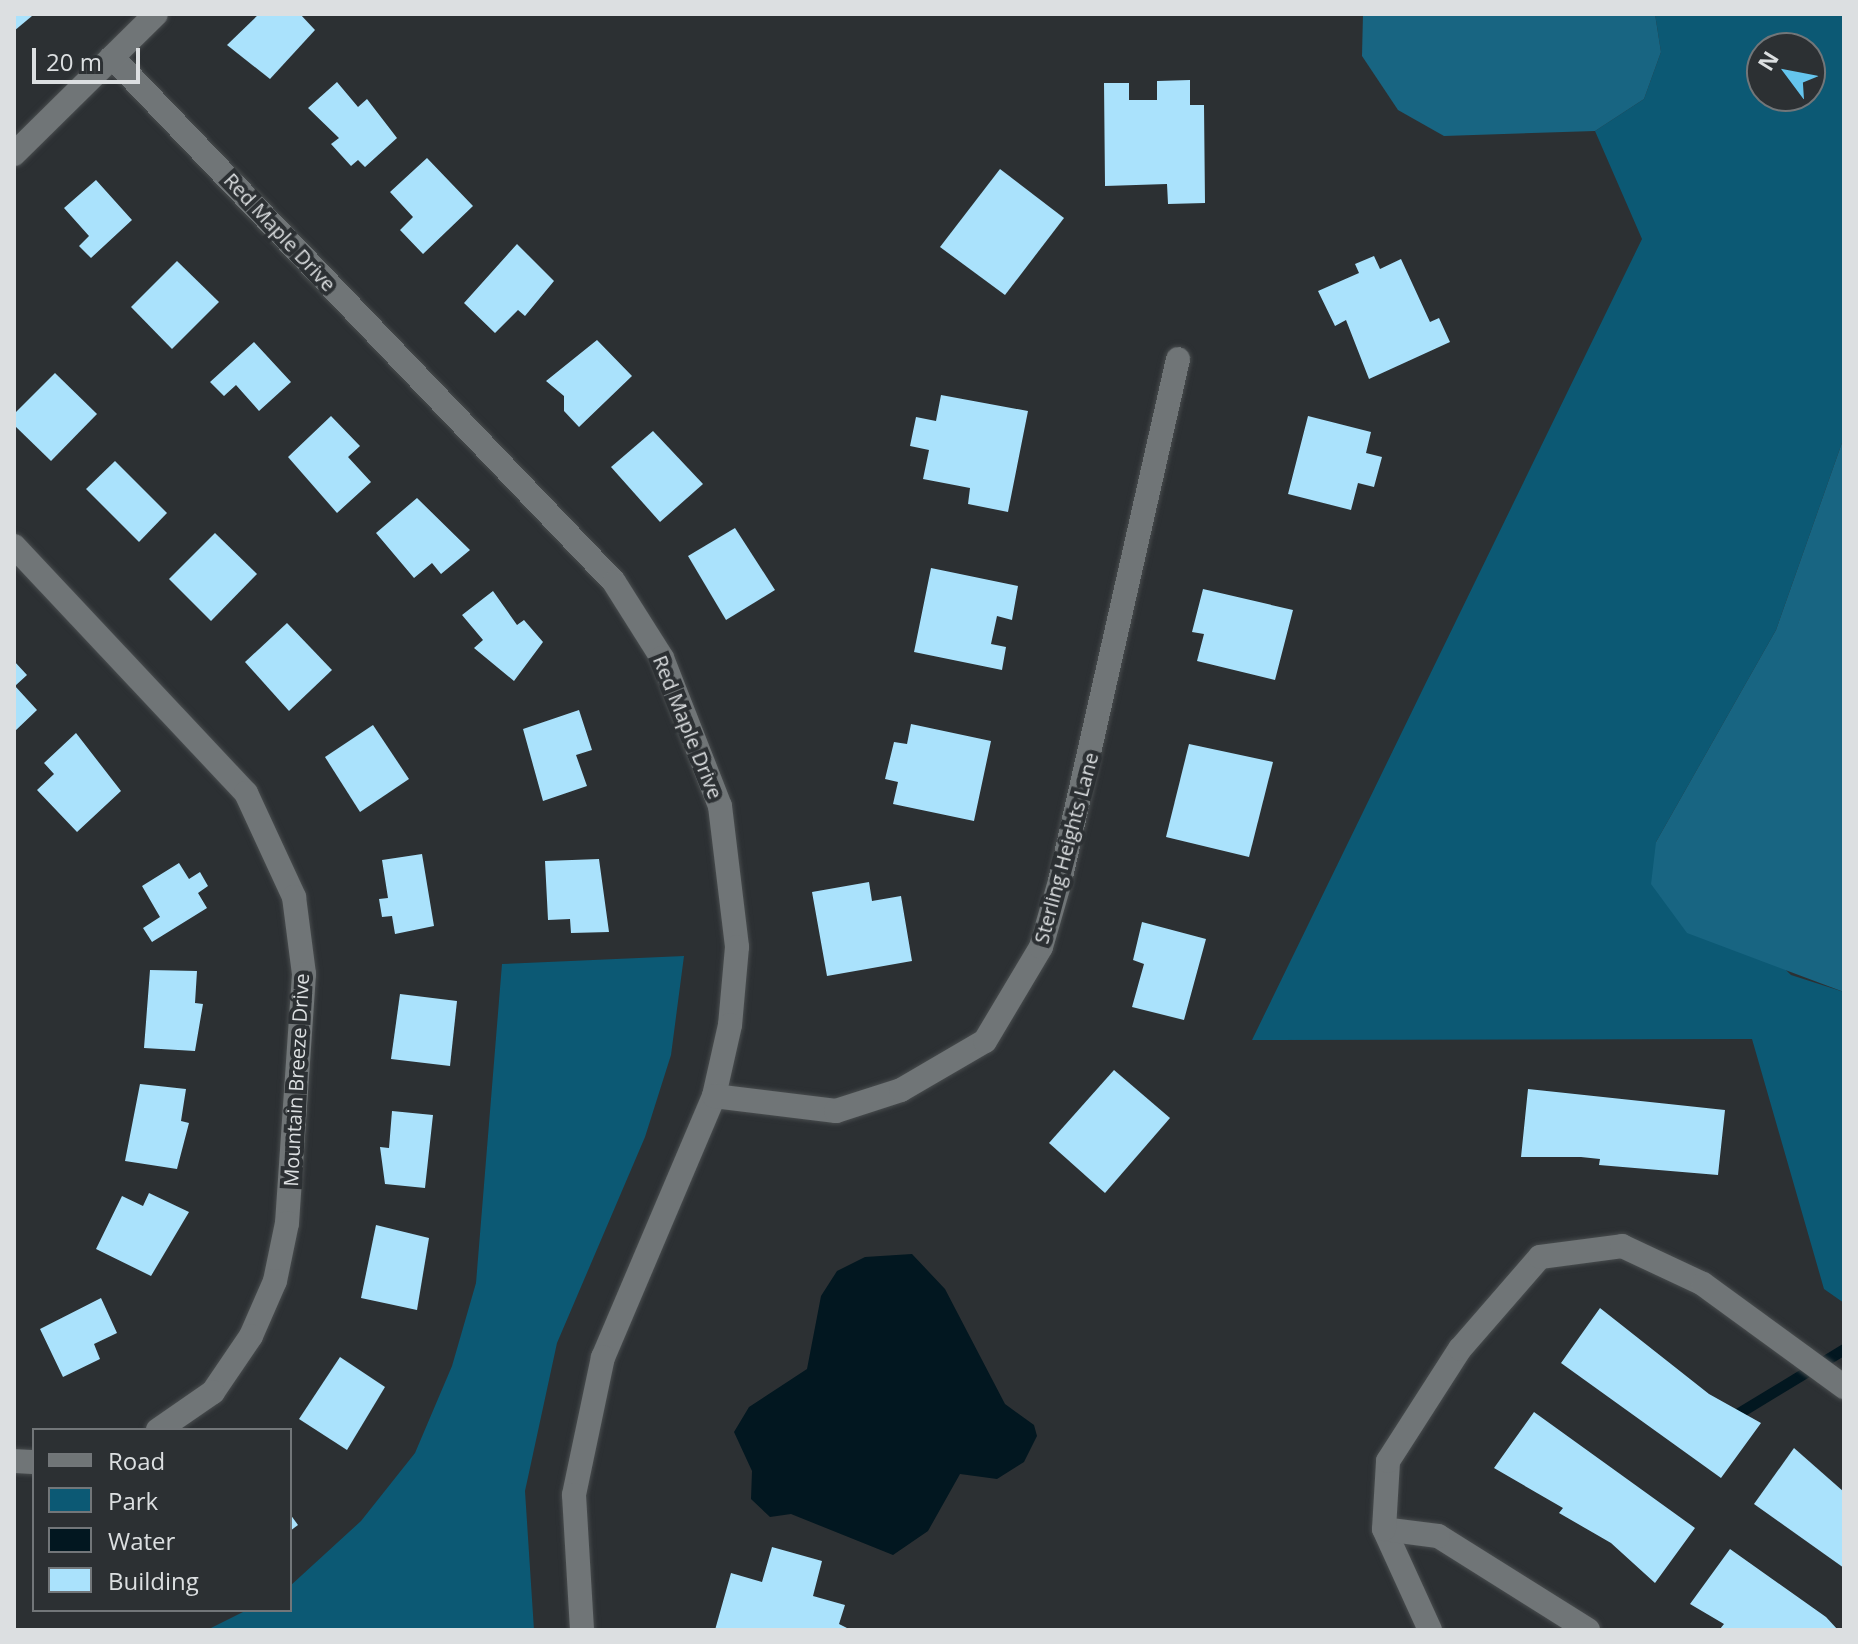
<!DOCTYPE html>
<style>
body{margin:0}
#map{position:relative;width:1858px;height:1644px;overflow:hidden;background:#2c3033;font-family:"Open Sans",sans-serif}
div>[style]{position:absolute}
.green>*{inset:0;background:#0c5974}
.forest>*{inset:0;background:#186582}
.water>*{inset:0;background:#021720}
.stream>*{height:11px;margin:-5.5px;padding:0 5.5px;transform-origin:5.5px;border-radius:5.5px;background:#021720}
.building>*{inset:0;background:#aae2fc}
.roads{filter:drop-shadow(0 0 2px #484c4e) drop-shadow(0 0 2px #484c4e)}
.minor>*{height:24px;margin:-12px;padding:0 12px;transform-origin:12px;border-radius:12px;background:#707577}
span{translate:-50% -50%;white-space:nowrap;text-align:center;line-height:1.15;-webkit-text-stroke:8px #2c3033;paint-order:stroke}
.street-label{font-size:20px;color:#dcdfe1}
.frame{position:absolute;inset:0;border:16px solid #dcdfe1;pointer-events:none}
.legend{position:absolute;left:32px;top:1428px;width:260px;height:184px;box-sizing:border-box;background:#2c3033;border:2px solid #727679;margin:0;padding:10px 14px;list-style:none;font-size:24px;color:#dcdfe1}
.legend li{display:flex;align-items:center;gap:16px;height:40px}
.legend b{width:40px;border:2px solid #727679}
.north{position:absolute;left:1746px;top:32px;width:80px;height:80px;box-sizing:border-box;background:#2c3033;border:2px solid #727679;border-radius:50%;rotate:302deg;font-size:22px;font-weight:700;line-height:32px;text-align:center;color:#dcdfe1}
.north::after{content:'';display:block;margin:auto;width:28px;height:36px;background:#65c5ee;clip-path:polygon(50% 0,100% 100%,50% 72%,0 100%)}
.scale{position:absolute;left:32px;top:48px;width:108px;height:36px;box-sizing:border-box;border:4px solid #dcdfe1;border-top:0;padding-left:10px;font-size:24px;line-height:28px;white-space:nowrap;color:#dcdfe1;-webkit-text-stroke:6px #2c3033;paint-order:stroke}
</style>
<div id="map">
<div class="green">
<div style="clip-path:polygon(evenodd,1655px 14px,1844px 14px,1844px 437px,1776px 630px,1656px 842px,1791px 975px,1844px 992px,1844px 1303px,1824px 1289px,1752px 1039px,1252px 1040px,1642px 239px,1595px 131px,1644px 99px,1661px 52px,1655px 14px,1762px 48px,1810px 48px,1810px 96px,1762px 96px,1762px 48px)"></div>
<div style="clip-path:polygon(684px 956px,671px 1055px,645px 1137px,557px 1343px,525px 1491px,534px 1630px,207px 1630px,247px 1610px,290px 1610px,290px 1586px,361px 1521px,415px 1453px,452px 1366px,476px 1283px,502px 964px)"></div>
</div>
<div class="forest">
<div style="clip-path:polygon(1363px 14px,1655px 14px,1661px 52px,1644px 99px,1595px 131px,1444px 136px,1398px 110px,1362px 56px)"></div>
<div style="clip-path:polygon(1844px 437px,1844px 992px,1687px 933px,1651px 884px,1656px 842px,1776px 630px)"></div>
</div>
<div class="water">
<div style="clip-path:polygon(912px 1254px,945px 1289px,1005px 1404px,1034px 1425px,1037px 1436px,1024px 1462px,997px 1479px,960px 1474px,928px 1531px,893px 1555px,791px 1514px,770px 1517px,751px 1499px,752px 1471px,734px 1432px,749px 1407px,807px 1369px,821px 1296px,837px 1271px,865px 1257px)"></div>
</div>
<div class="stream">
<div style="left:1732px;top:1417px;width:131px;rotate:-31.3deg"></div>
</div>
<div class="building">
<div style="clip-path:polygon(14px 14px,30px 14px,32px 16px,14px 31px)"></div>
<div style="clip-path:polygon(259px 14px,300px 14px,315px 30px,270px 79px,227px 45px)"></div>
<div style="clip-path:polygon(1190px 80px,1190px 105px,1204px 105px,1205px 203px,1168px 204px,1167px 184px,1105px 186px,1104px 83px,1129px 83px,1129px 100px,1157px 100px,1157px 81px)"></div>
<div style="clip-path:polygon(337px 82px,358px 107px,367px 99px,397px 138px,365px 167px,358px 160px,351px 166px,331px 144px,339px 138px,308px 108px)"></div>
<div style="clip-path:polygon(427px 158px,473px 206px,423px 254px,400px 230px,413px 217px,390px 192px)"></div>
<div style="clip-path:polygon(1000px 169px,1064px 218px,1005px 295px,940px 247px)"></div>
<div style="clip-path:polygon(96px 180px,132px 220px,91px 258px,79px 246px,89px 236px,64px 208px)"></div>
<div style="clip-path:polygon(517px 244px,554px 281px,525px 316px,518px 310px,495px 333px,464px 303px)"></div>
<div style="clip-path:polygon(1374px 256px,1380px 269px,1401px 259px,1430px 322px,1439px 318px,1450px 342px,1369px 379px,1346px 320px,1335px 326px,1318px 291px,1359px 273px,1355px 264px)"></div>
<div style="clip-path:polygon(177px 261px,219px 302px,172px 349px,131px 307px)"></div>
<div style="clip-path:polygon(597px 340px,632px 376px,579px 427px,564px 411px,564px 396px,546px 381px)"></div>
<div style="clip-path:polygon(254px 342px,291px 382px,259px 411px,236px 385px,224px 396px,210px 382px)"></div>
<div style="clip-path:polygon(55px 373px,97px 414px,51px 461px,14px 425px,14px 414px)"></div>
<div style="clip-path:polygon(941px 395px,1028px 411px,1008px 512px,968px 504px,970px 488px,923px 479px,929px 450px,910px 446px,916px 417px,936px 421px)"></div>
<div style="clip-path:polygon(331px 416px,360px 446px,348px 457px,371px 482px,337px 513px,288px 457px)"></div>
<div style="clip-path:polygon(1308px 416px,1371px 432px,1366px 453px,1382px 457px,1374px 487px,1358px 483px,1351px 510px,1288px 494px)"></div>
<div style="clip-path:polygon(653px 431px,703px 484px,660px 522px,611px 467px)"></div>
<div style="clip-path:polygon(115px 461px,167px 513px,139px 542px,86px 489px)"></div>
<div style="clip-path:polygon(417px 498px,470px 550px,441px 574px,432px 563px,414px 578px,376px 533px)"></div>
<div style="clip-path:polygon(735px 528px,775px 590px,726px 620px,688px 556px)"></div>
<div style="clip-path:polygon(215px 533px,257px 574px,211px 621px,169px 579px)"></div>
<div style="clip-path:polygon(931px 568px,1018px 586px,1012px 620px,997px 616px,991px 644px,1006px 647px,1002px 670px,914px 652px)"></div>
<div style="clip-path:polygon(1203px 589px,1293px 610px,1275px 680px,1197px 661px,1204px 634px,1192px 632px)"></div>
<div style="clip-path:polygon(493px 591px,517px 625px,524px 620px,543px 642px,514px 681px,474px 648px,483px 640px,462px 615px)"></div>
<div style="clip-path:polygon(287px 623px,332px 670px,289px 711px,245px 662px)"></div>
<div style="clip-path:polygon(14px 661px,27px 675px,15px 686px,37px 710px,14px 732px)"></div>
<div style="clip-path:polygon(579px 710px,592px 750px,576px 755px,587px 786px,543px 801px,523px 729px)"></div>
<div style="clip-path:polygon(911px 724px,991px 741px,974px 821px,893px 804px,898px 782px,885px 779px,894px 742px,907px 744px)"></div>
<div style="clip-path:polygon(373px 725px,409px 779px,360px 812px,325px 757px)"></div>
<div style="clip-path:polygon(76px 733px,121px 791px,77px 832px,37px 790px,54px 774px,44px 763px)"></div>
<div style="clip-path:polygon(1189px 744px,1273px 762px,1249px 857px,1166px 837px)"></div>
<div style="clip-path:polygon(422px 854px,434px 926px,395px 934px,392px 916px,382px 917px,379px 899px,388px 898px,382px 860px)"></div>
<div style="clip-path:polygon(599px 859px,609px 932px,571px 933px,570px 919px,548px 920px,545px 861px)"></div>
<div style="clip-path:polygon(179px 863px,189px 879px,200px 872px,208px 886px,198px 893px,207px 908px,152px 942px,143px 928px,160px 917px,142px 886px)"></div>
<div style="clip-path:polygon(869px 882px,872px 901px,901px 896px,912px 961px,827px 976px,812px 892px)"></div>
<div style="clip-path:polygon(1142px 922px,1206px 939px,1184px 1020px,1132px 1007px,1144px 964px,1133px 960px)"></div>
<div style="clip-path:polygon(150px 970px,197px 971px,195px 1003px,203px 1004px,195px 1051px,144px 1048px)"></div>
<div style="clip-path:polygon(400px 994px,457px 1001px,450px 1066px,391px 1059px)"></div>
<div style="clip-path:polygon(1114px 1070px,1170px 1118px,1105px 1193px,1049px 1143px)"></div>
<div style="clip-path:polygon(140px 1084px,186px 1089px,181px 1121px,189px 1123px,177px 1169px,125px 1161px)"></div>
<div style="clip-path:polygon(1528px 1089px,1725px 1110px,1718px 1175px,1599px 1165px,1600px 1159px,1581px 1157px,1521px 1157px)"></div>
<div style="clip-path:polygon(392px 1111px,433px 1115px,425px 1188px,385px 1184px,380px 1147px,389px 1148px)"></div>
<div style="clip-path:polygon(149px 1193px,189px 1212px,151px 1276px,96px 1249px,122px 1196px,143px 1206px)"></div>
<div style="clip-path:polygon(376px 1225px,429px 1238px,417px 1310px,361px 1298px)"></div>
<div style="clip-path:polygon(101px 1298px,117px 1333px,94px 1344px,100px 1359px,63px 1377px,40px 1329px)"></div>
<div style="clip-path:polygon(1600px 1308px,1709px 1394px,1761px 1423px,1721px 1478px,1561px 1363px)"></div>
<div style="clip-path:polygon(340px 1357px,385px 1387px,347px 1450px,299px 1419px)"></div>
<div style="clip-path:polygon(1534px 1412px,1695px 1528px,1655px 1583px,1611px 1543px,1559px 1513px,1563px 1508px,1494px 1468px)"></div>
<div style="clip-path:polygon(1794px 1448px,1844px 1492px,1844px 1568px,1754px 1504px)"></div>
<div style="clip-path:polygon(290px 1514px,298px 1525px,290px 1531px)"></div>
<div style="clip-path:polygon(772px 1547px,822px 1561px,813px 1596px,845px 1605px,839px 1624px,851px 1630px,715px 1630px,731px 1573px,762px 1582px)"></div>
<div style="clip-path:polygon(1730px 1549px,1826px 1617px,1838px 1630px,1720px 1629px,1724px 1624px,1690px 1604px)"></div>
</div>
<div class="roads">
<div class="minor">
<div style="left:112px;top:57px;width:726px;rotate:46.28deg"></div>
<div style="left:614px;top:582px;width:90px;rotate:57.7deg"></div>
<div style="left:662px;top:658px;width:159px;rotate:68.6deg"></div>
<div style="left:720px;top:806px;width:142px;rotate:83.1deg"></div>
<div style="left:737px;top:947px;width:78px;rotate:95.1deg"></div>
<div style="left:730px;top:1025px;width:73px;rotate:102.7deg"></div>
<div style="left:714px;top:1096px;width:284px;rotate:113deg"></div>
<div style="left:603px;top:1357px;width:141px;rotate:101.9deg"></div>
<div style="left:574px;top:1495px;width:135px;rotate:86.6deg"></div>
<div style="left:14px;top:154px;width:199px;rotate:-44.6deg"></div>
<div style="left:14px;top:546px;width:339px;rotate:46.8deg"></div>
<div style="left:246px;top:793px;width:115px;rotate:65.2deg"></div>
<div style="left:294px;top:897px;width:78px;rotate:82.6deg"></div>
<div style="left:304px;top:974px;width:250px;rotate:93.9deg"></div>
<div style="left:287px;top:1223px;width:59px;rotate:101.7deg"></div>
<div style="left:275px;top:1281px;width:60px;rotate:113.6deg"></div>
<div style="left:251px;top:1336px;width:68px;rotate:124.2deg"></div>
<div style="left:213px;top:1392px;width:67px;rotate:145.4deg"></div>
<div style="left:714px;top:1096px;width:123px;rotate:7deg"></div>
<div style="left:836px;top:1111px;width:68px;rotate:-17.9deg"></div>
<div style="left:901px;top:1090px;width:97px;rotate:-30.3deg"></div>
<div style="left:985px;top:1041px;width:109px;rotate:-59.2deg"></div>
<div style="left:1041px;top:947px;width:69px;rotate:-73.9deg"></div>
<div style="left:1060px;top:881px;width:535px;rotate:-77.26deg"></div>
<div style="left:14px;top:1461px;width:20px;rotate:3deg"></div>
<div style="left:1384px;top:1529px;width:111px;rotate:65.5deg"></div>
<div style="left:1588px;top:1630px;width:177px;rotate:-147.9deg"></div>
<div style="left:1438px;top:1536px;width:54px;rotate:-172.6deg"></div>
<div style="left:1384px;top:1529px;width:68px;rotate:-86.6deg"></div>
<div style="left:1388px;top:1461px;width:133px;rotate:-57.3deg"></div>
<div style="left:1460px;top:1349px;width:122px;rotate:-49deg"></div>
<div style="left:1540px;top:1257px;width:83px;rotate:-7.6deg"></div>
<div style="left:1622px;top:1246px;width:89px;rotate:25.1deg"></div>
<div style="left:1703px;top:1284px;width:175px;rotate:36.1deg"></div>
</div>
</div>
<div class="street-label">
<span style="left:280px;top:232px;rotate:47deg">Red Maple Drive</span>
<span style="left:688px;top:727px;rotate:68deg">Red Maple Drive</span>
<span style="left:1066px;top:848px;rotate:-75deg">Sterling Heights Lane</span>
<span style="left:296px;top:1080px;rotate:-87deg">Mountain Breeze Drive</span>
</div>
<div class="frame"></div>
<ul class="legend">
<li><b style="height:10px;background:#707577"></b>Road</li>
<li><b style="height:22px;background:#0c5974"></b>Park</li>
<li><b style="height:22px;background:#021720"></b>Water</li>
<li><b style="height:22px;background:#aae2fc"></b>Building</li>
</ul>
<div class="north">N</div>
<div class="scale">20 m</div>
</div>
